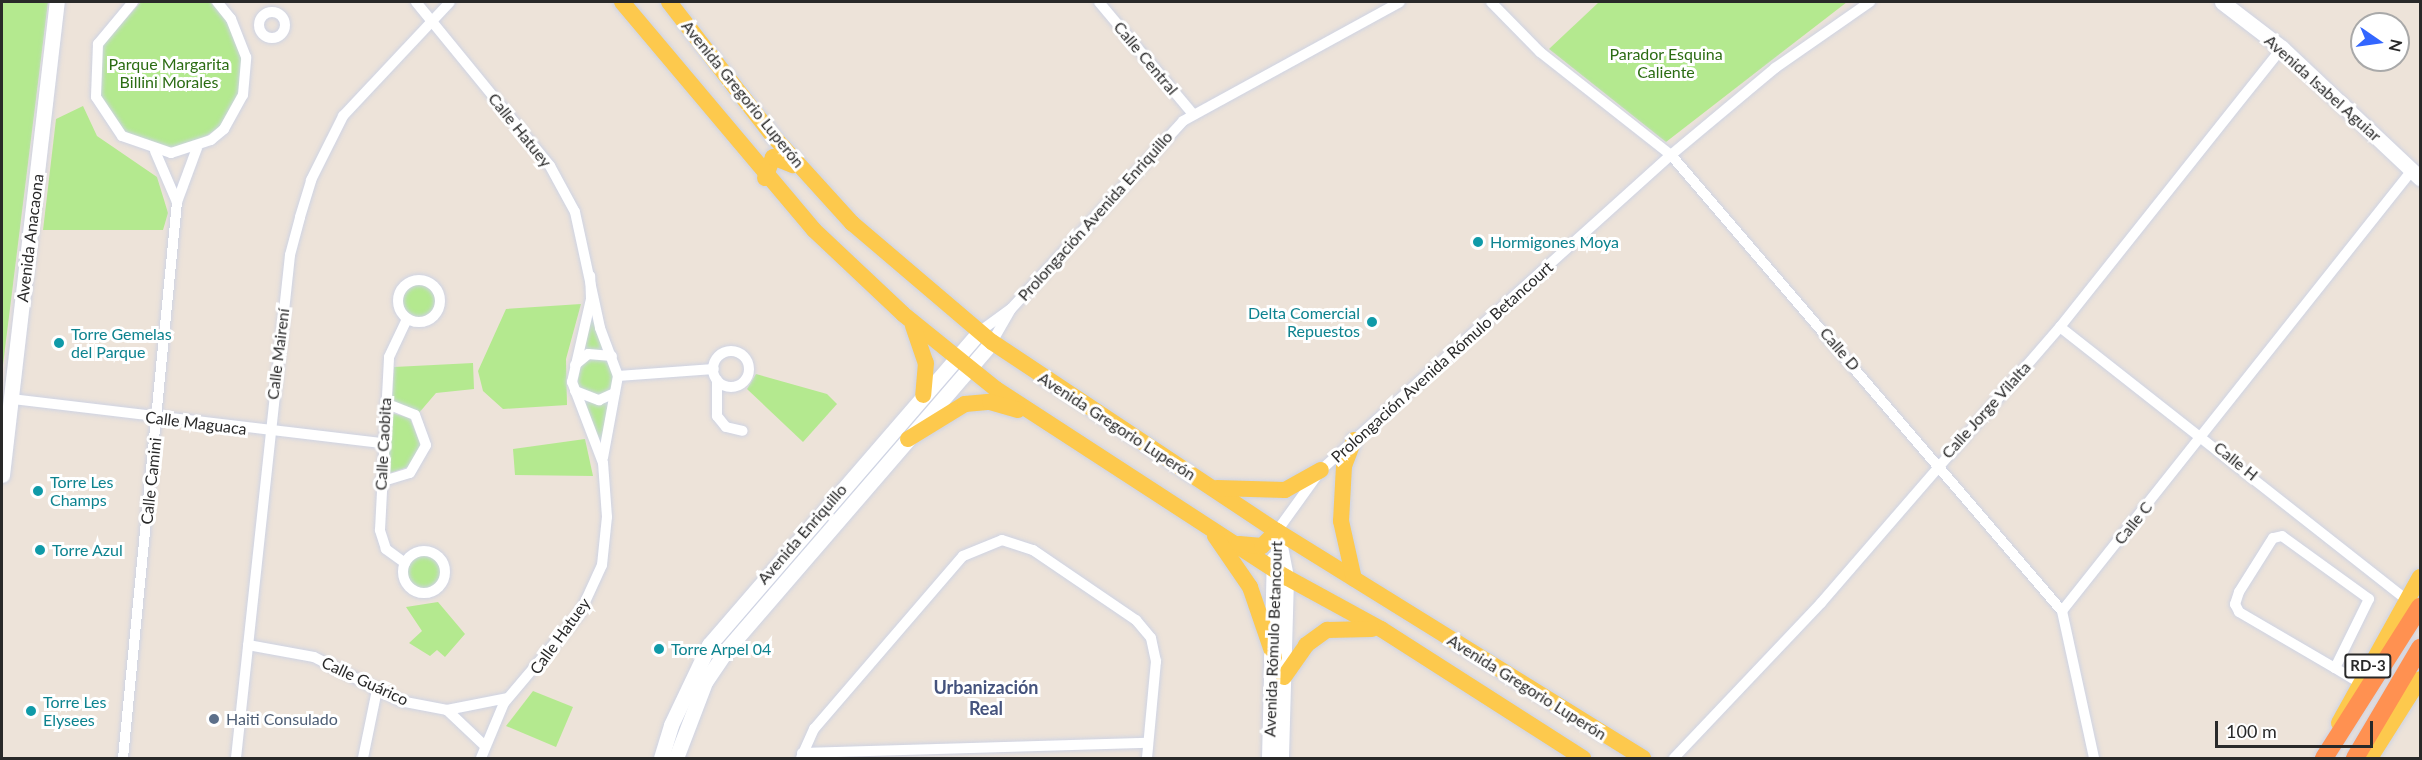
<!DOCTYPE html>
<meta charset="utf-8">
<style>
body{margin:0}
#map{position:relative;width:2422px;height:760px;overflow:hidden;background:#ede3d9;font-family:Lato,sans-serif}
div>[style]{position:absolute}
.green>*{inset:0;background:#b4e98f}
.round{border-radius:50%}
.roads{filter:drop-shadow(0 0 2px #ced3e3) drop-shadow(0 0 2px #ced3e3)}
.street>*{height:10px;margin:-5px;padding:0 5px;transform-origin:5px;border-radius:5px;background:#fff}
.street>.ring{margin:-5px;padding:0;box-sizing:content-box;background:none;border:10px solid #fff;border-radius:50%}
.secondary>*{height:15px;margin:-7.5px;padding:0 7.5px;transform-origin:7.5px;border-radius:7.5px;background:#fff}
.primary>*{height:16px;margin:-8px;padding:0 8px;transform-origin:8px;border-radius:8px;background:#fdc94d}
.highway>*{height:18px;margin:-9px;padding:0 9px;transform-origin:9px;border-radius:9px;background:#ff9151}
.dots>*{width:16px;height:16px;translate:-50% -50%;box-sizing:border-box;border:3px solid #fff;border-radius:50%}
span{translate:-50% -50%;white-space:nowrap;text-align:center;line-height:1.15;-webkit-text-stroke:6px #fff;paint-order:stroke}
.shield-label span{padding:2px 4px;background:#fff;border:2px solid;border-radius:4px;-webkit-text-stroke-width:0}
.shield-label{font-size:15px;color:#292929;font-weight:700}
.park-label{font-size:16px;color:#2b6c13}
.street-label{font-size:16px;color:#292929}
.culture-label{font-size:16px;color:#0d838f}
.left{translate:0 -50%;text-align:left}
.right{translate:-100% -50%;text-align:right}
.service-label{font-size:16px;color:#4e5e75}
.neighbourhood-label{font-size:18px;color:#45537d;font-weight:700}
.frame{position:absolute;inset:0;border:3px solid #292929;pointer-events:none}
.north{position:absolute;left:2350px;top:12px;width:60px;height:60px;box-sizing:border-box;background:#fff;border:2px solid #a9a9a9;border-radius:50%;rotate:103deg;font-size:16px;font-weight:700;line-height:24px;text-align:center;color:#292929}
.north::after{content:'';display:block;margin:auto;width:21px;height:27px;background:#36f;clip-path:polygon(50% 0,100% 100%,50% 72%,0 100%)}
.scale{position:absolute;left:2215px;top:721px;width:158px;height:27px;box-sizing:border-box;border:3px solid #292929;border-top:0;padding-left:8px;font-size:18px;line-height:21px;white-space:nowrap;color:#292929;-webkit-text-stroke:4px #fff;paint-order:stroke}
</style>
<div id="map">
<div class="green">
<div style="clip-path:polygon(2px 2px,48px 2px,2px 373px)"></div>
<div style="clip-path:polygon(210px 2px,227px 19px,242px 54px,241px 93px,222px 126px,190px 146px,162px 148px,125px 134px,102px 104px,97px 81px,100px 47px,141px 2px)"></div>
<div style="clip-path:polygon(1599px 2px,1847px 2px,1666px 142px,1549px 49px)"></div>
<div style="clip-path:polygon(83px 106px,97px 136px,157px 177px,168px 213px,163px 230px,43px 230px,56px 119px)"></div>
<div class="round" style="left:403px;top:285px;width:32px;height:32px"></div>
<div style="clip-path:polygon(581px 304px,566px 359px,567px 405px,503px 409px,483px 391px,478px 371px,506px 309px)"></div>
<div style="clip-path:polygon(591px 311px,614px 380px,600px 446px,576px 390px)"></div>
<div style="clip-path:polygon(473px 363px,474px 389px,436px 393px,418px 414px,392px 401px,394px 367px)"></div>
<div style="clip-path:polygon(756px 374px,827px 394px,837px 404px,803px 442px,747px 389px)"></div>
<div style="clip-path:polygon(388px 412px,410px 418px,421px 446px,411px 466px,390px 473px,384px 473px)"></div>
<div style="clip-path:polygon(585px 439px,593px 476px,515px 475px,513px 449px)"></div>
<div class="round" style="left:407px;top:555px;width:36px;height:36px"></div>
<div style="clip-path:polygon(438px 602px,465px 634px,445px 657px,437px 650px,430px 656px,409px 643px,422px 631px,406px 607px)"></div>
<div style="clip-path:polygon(533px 691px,573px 707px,556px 747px,506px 726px)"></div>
</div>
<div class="roads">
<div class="street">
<div style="left:133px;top:2px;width:55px;rotate:129.8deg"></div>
<div style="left:98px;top:44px;width:53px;rotate:92.2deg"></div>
<div style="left:96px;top:97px;width:47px;rotate:56.3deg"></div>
<div style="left:122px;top:136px;width:52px;rotate:19.1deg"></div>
<div style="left:171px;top:153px;width:42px;rotate:-18deg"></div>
<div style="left:211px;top:140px;width:17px;rotate:-40deg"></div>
<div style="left:224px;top:129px;width:39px;rotate:-61deg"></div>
<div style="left:243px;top:95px;width:38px;rotate:-85deg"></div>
<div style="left:246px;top:57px;width:41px;rotate:-111.5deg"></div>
<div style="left:231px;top:19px;width:22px;rotate:-129deg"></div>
<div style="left:416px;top:2px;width:212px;rotate:50.7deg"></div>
<div style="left:550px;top:166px;width:52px;rotate:61.5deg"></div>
<div style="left:575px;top:212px;width:119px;rotate:77.8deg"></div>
<div style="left:600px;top:328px;width:51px;rotate:69.4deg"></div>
<div style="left:618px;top:376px;width:83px;rotate:100.4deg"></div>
<div style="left:1099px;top:2px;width:146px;rotate:50deg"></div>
<div style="left:1491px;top:2px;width:70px;rotate:45.6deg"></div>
<div style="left:1540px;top:52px;width:167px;rotate:38.2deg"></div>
<div style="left:1671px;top:155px;width:601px;rotate:49.39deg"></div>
<div style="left:2062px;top:611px;width:150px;rotate:77.7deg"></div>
<div class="ring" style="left:259px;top:12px;width:16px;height:16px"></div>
<div style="left:155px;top:151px;width:56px;rotate:66.7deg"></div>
<div class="ring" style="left:398px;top:280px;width:32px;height:32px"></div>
<div style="left:2060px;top:327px;width:442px;rotate:38.2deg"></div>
<div style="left:979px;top:332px;width:39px;rotate:-36deg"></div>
<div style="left:1011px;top:309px;width:255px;rotate:-47.5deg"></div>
<div style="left:1183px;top:121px;width:247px;rotate:-28.7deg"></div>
<div style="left:992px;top:342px;width:38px;rotate:-60deg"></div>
<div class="ring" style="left:713px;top:351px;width:26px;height:26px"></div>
<div style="left:575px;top:365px;width:17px;rotate:-40deg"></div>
<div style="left:588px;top:354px;width:24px;rotate:5deg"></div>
<div style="left:618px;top:376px;width:96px;rotate:-4.2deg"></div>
<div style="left:717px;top:380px;width:36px;rotate:90deg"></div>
<div style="left:717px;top:416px;width:14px;rotate:51deg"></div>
<div style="left:726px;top:427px;width:17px;rotate:13deg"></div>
<div style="left:575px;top:391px;width:26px;rotate:21deg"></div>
<div style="left:599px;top:400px;width:17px;rotate:-24deg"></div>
<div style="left:12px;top:399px;width:373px;rotate:6.8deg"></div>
<div style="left:380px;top:482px;width:31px;rotate:-17deg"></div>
<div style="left:410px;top:473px;width:32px;rotate:-60deg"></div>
<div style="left:426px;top:445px;width:32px;rotate:-110deg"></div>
<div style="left:415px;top:415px;width:32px;rotate:-158deg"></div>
<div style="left:1277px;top:531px;width:75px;rotate:-54.2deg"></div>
<div style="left:1321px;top:470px;width:471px;rotate:-42deg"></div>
<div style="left:1671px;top:155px;width:136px;rotate:-39.9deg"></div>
<div style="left:1775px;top:68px;width:116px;rotate:-34.8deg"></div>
<div class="ring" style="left:403px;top:551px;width:32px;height:32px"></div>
<div style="left:405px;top:563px;width:24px;rotate:-144deg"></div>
<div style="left:386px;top:549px;width:20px;rotate:-108deg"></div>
<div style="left:380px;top:530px;width:173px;rotate:-87deg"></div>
<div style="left:389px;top:357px;width:42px;rotate:-64.7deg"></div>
<div style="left:2062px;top:611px;width:564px;rotate:-51.55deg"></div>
<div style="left:248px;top:645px;width:67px;rotate:10.3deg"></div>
<div style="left:314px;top:657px;width:97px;rotate:27.1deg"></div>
<div style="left:400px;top:701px;width:48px;rotate:10.8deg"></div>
<div style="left:447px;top:710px;width:51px;rotate:43.4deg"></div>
<div style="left:2335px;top:668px;width:77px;rotate:-63.8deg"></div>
<div style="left:2369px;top:599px;width:107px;rotate:-144.1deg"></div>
<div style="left:2282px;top:536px;width:9px;rotate:167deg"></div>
<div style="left:2273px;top:538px;width:64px;rotate:122.2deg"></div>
<div style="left:2239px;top:592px;width:13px;rotate:108deg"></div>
<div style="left:2235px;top:604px;width:9px;rotate:63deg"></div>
<div style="left:2239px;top:612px;width:111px;rotate:30.3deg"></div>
<div style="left:2335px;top:668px;width:27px;rotate:31deg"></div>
<div style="left:447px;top:710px;width:61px;rotate:-11.3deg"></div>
<div style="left:802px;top:753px;width:346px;rotate:-1.7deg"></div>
<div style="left:123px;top:758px;width:559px;rotate:-84.45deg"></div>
<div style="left:177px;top:202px;width:58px;rotate:-69.7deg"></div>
<div style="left:236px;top:758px;width:506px;rotate:-83.87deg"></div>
<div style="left:290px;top:255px;width:39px;rotate:-75deg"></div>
<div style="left:300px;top:217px;width:39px;rotate:-73deg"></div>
<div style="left:311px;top:180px;width:72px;rotate:-63.4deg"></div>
<div style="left:343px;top:116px;width:156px;rotate:-46.8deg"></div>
<div style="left:363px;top:758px;width:69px;rotate:-78.4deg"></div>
<div style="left:481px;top:758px;width:60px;rotate:-67.3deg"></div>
<div style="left:504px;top:703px;width:118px;rotate:-49.8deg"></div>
<div style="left:580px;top:613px;width:53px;rotate:-65.4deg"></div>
<div style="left:602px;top:565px;width:48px;rotate:-84.1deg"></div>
<div style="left:607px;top:517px;width:54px;rotate:-94.2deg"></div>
<div style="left:603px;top:463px;width:87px;rotate:-110.9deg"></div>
<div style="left:572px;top:382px;width:85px;rotate:-77.1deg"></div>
<div style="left:591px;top:299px;width:23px;rotate:-92deg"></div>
<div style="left:801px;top:758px;width:32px;rotate:-66deg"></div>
<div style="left:814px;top:729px;width:228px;rotate:-49.3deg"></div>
<div style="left:963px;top:556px;width:42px;rotate:-22.3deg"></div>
<div style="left:1002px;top:540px;width:33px;rotate:18deg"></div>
<div style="left:1033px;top:550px;width:125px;rotate:34.2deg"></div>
<div style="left:1136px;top:620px;width:23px;rotate:50deg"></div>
<div style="left:1151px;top:638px;width:24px;rotate:78deg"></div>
<div style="left:1156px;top:661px;width:97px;rotate:95.3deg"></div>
<div style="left:1674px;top:758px;width:214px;rotate:-46.5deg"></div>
<div style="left:1821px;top:603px;width:365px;rotate:-49.1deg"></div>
<div style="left:2060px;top:327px;width:357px;rotate:-51.5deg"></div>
</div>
<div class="secondary">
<div style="left:2222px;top:2px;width:76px;rotate:37.5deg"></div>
<div style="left:2282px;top:48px;width:190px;rotate:43.3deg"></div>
<div style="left:2px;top:475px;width:476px;rotate:-83.4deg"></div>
<div style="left:1277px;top:531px;width:47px;rotate:78.9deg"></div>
<div style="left:1286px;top:577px;width:181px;rotate:91.6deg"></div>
<div style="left:661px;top:758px;width:34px;rotate:-73deg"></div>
<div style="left:671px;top:725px;width:89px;rotate:-64.6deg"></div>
<div style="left:709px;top:645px;width:413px;rotate:-49.2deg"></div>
<div style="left:676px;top:758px;width:81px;rotate:-69.1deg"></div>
<div style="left:705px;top:682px;width:41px;rotate:-55.9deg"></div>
<div style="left:728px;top:648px;width:404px;rotate:-49.2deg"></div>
<div style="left:1269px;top:758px;width:200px;rotate:-88.6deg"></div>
</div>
<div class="primary">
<div style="left:622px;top:2px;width:298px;rotate:49.9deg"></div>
<div style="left:814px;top:230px;width:122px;rotate:43.3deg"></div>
<div style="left:903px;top:314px;width:119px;rotate:38.9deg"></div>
<div style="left:996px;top:389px;width:346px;rotate:33deg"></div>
<div style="left:1286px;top:577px;width:108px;rotate:28.7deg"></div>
<div style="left:1381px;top:629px;width:240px;rotate:32.6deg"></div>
<div style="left:669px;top:2px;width:170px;rotate:52.2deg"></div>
<div style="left:773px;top:136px;width:118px;rotate:47.8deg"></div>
<div style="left:852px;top:223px;width:184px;rotate:40.4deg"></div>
<div style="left:992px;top:342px;width:342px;rotate:33.6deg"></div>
<div style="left:1277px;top:531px;width:431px;rotate:31.8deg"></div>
<div style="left:765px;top:178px;width:22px;rotate:-69deg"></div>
<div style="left:773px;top:157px;width:22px;rotate:22deg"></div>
<div style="left:913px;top:326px;width:39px;rotate:71deg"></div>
<div style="left:926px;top:363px;width:32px;rotate:95deg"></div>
<div style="left:908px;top:439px;width:67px;rotate:-31.6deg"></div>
<div style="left:965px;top:404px;width:25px;rotate:-5deg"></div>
<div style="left:990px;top:402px;width:29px;rotate:16deg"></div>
<div style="left:1354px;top:440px;width:28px;rotate:111deg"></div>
<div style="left:1344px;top:466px;width:55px;rotate:93.1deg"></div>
<div style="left:1341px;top:521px;width:59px;rotate:77.4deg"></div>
<div style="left:1217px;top:488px;width:68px;rotate:1.7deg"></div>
<div style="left:1285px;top:490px;width:41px;rotate:-29.1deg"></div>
<div style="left:1215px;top:536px;width:62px;rotate:55.5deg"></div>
<div style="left:1250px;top:587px;width:74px;rotate:71.1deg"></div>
<div style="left:1239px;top:544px;width:23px;rotate:5deg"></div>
<div style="left:1262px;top:546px;width:21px;rotate:-45deg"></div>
<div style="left:1284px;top:677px;width:39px;rotate:-55deg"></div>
<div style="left:1306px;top:645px;width:26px;rotate:-36deg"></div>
<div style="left:1327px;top:630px;width:45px;rotate:-1.3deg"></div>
<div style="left:2339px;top:723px;width:167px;rotate:-61deg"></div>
<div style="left:2370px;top:758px;width:93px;rotate:-57.7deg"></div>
</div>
<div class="highway">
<div style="left:2324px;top:758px;width:179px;rotate:-57.6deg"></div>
<div style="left:2355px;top:758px;width:128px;rotate:-59.4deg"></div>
</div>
</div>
<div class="dots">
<div style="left:1478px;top:242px;background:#0f9aa8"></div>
<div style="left:1372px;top:322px;background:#0f9aa8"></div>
<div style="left:59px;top:343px;background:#0f9aa8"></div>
<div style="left:38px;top:491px;background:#0f9aa8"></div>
<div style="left:40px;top:550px;background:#0f9aa8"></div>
<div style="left:659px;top:649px;background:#0f9aa8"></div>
<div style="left:31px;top:711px;background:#0f9aa8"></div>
<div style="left:214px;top:719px;background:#5c6f8a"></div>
</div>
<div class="shield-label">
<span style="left:2368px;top:666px">RD-3</span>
</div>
<div class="park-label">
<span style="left:1666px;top:63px">Parador Esquina<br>Caliente</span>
<span style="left:169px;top:73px">Parque Margarita<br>Billini Morales</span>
</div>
<div class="street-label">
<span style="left:1146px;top:58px;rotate:50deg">Calle Central</span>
<span style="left:2323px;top:88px;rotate:42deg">Avenida Isabel Aguiar</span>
<span style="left:743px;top:94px;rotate:51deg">Avenida Gregorio Luperón</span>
<span style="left:520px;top:130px;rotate:51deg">Calle Hatuey</span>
<span style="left:1095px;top:216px;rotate:-48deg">Prolongación Avenida Enriquillo</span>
<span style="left:30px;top:238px;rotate:-83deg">Avenida Anacaona</span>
<span style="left:1840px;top:349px;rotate:49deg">Calle D</span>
<span style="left:278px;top:354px;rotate:-83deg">Calle Mairení</span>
<span style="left:1442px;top:362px;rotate:-42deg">Prolongación Avenida Rómulo Betancourt</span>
<span style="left:1986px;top:410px;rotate:-48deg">Calle Jorge Vilalta</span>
<span style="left:196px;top:423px;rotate:7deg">Calle Maguaca</span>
<span style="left:1117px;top:426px;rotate:33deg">Avenida Gregorio Luperón</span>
<span style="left:383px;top:444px;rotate:-87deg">Calle Caobita</span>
<span style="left:2236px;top:461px;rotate:39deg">Calle H</span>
<span style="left:151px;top:481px;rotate:-84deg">Calle Camini</span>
<span style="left:2133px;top:523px;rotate:-51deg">Calle C</span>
<span style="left:802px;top:534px;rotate:-49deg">Avenida Enriquillo</span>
<span style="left:560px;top:636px;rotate:-54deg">Calle Hatuey</span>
<span style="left:1273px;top:639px;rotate:-88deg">Avenida Rómulo Betancourt</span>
<span style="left:365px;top:681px;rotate:25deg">Calle Guárico</span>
<span style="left:1527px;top:687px;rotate:32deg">Avenida Gregorio Luperón</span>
</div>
<div class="culture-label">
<span class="left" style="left:1490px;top:242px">Hormigones Moya</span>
<span class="right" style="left:1360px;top:322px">Delta Comercial<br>Repuestos</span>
<span class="left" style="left:71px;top:343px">Torre Gemelas<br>del Parque</span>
<span class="left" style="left:50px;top:491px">Torre Les<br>Champs</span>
<span class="left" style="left:52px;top:550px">Torre Azul</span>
<span class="left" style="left:671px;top:649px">Torre Arpel 04</span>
<span class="left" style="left:43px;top:711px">Torre Les<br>Elysees</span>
</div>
<div class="service-label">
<span class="left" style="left:226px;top:719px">Haiti Consulado</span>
</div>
<div class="neighbourhood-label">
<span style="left:986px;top:698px">Urbanización<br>Real</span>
</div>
<div class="frame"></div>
<div class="north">N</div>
<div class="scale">100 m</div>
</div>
